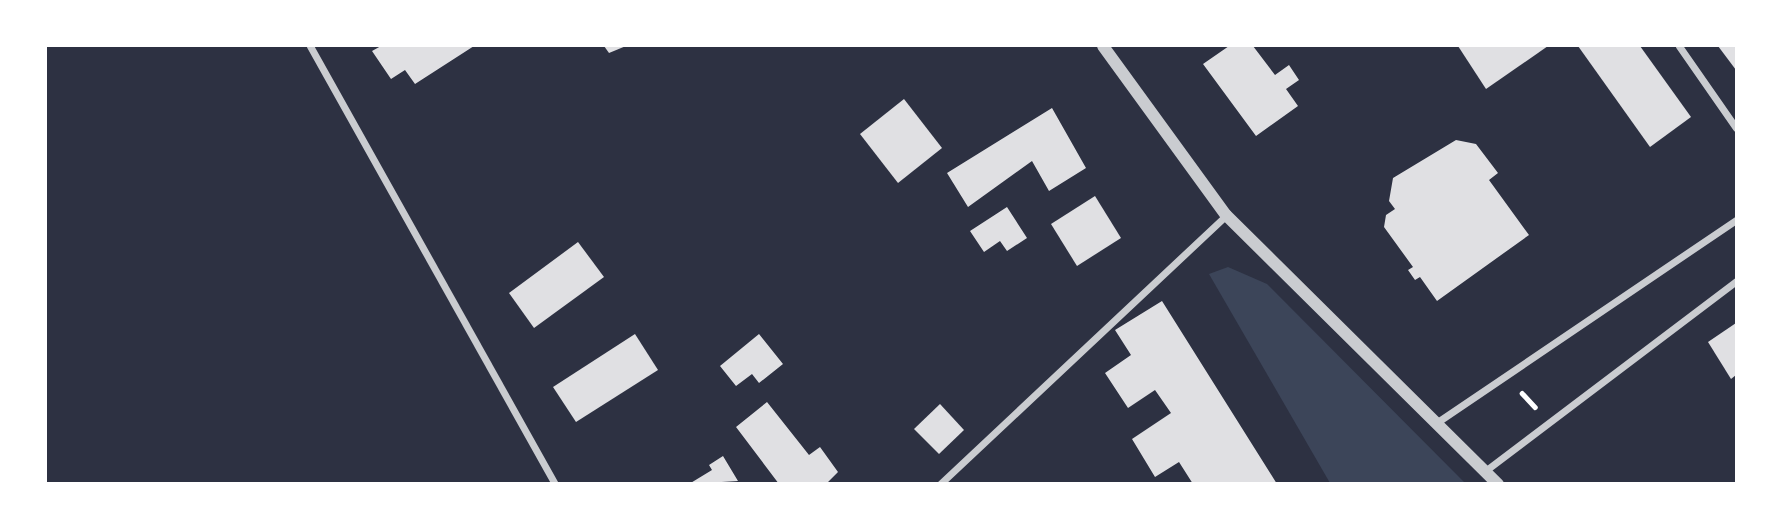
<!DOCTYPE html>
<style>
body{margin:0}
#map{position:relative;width:1782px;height:529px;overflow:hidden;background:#2d3142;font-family:"Open Sans",sans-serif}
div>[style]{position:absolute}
.green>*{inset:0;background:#3c4559}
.building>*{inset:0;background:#e0e0e3}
.path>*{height:4.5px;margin:-2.25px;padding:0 2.25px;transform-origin:2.25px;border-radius:2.25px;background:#fff}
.minor>*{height:7px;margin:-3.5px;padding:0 3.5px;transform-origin:3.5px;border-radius:3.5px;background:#caccd0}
.tertiary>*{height:12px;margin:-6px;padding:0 6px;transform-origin:6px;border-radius:6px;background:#caccd0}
span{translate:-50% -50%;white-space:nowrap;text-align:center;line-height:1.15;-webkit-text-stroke:6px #fff;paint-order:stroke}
.frame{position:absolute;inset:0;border:47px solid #fff;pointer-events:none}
</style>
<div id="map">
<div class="green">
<div style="clip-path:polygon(1228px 267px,1267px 284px,1465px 483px,1330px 483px,1209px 274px)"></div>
</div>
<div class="building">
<div style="clip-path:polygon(381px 46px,474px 46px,415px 84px,405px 70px,391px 79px,372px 51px)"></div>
<div style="clip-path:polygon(604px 46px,626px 46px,609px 53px)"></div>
<div style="clip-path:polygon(1229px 46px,1253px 46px,1275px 75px,1289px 65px,1299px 80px,1286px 89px,1298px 106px,1256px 136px,1203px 64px)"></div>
<div style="clip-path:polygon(1458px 46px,1548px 46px,1486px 89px)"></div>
<div style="clip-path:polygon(1578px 46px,1640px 46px,1691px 117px,1650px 147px)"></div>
<div style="clip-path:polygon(1718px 46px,1736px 46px,1736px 70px)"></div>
<div style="clip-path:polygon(904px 99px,942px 148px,898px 183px,860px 134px)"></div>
<div style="clip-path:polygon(1052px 108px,1086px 168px,1049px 191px,1032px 161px,968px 207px,947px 173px)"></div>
<div style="clip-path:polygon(1456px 140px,1476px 144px,1498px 173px,1489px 180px,1529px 235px,1437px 301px,1420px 277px,1415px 280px,1408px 270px,1413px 267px,1384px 227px,1386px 215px,1395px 209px,1389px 201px,1393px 178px)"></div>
<div style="clip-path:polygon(1095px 196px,1121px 238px,1077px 266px,1051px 224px)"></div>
<div style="clip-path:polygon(1007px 207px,1027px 238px,1007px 251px,1000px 241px,984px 252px,970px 231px)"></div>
<div style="clip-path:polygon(578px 242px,604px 277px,534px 328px,509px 293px)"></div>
<div style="clip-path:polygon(1162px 301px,1277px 484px,1193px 484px,1179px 462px,1155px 477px,1132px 439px,1171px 413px,1155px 390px,1128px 408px,1105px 373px,1131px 355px,1115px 330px)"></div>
<div style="clip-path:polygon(1736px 323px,1736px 375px,1731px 379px,1708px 342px)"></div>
<div style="clip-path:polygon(635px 334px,658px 370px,576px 422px,553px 387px)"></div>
<div style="clip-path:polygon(759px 334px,783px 364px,759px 383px,752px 374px,736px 386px,720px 366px)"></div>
<div style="clip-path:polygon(767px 402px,809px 455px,820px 447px,838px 472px,826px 484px,779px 484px,736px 427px)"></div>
<div style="clip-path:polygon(940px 404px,964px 430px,939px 454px,914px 429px)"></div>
<div style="clip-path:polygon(723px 456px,738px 481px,689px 484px,712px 470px,709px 465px)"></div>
</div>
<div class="path">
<div style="left:1522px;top:393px;width:19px;rotate:47deg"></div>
</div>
<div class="minor">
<div style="left:310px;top:46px;width:502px;rotate:60.78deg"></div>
<div style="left:1679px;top:46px;width:100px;rotate:55.2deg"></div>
<div style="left:1436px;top:423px;width:362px;rotate:-34.1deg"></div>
<div style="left:1485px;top:471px;width:315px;rotate:-37.1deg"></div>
<div style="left:940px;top:484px;width:393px;rotate:-43.2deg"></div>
</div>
<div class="tertiary">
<div style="left:1103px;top:46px;width:209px;rotate:54deg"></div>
<div style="left:1226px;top:215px;width:383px;rotate:44.7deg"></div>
</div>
<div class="frame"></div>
</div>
